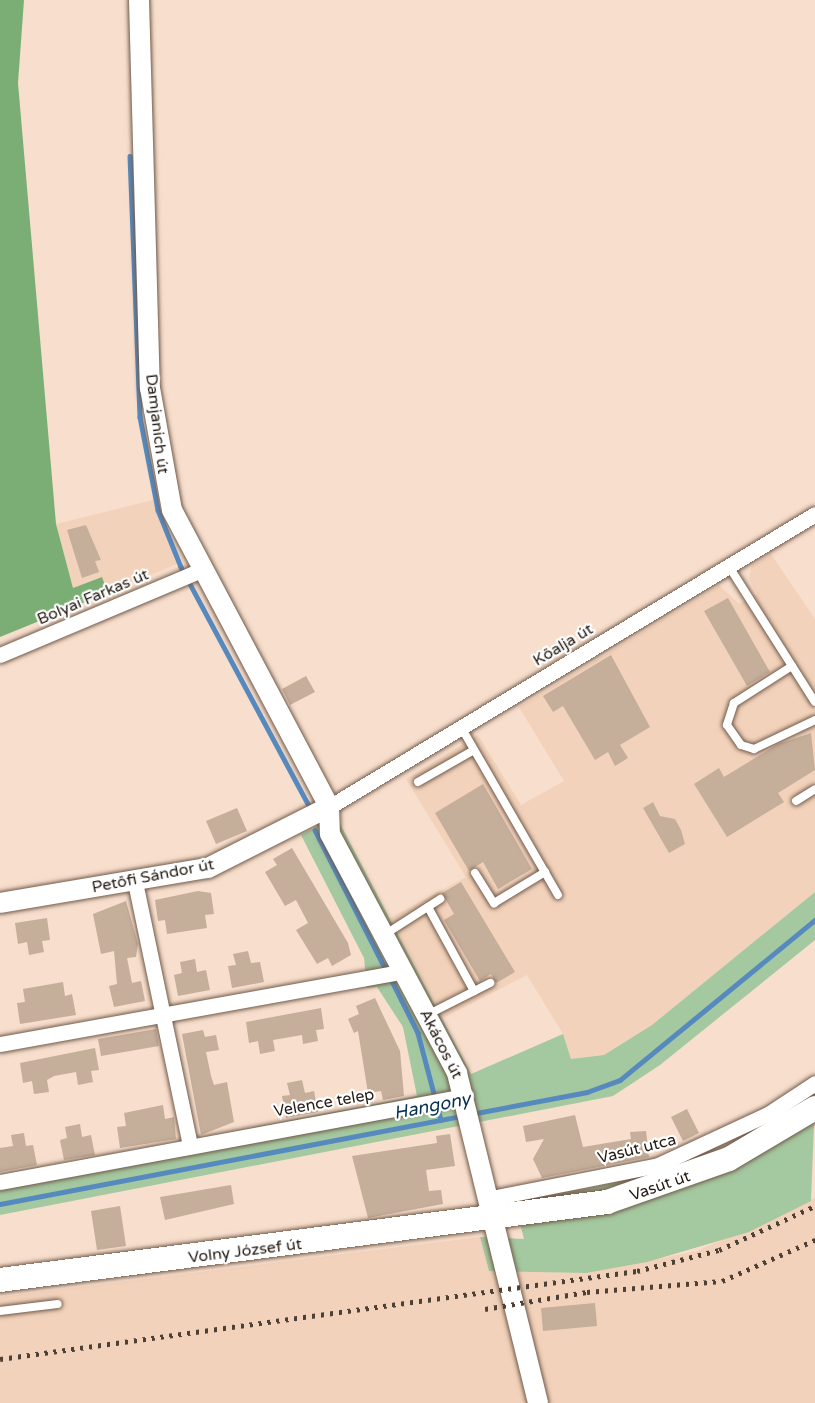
<!DOCTYPE html>
<meta charset="utf-8">
<style>
body{margin:0}
#map{position:relative;width:815px;height:1403px;overflow:hidden;background:#f8decc;font-family:"Varela Round",sans-serif}
div>[style]{position:absolute}
.built>*{inset:0;background:#f3d2bb}
.green>*{inset:0;background:#a4c89f}
.forest>*{inset:0;background:#7bae74}
.stream>*{height:4.5px;margin:-2.25px;padding:0 2.25px;transform-origin:2.25px;border-radius:2.25px;background:#568abf}
.building>*{inset:0;background:#c5ae9a}
.roads{filter:drop-shadow(0 0 2px #705a4a) drop-shadow(0 0 2px #705a4a)}
.service>*{height:8px;margin:-4px;padding:0 4px;transform-origin:4px;border-radius:4px;background:#fff}
.minor>*{height:15px;margin:-7.5px;padding:0 7.5px;transform-origin:7.5px;border-radius:7.5px;background:#fff}
.tertiary>*{height:20px;margin:-10px;padding:0 10px;transform-origin:10px;border-radius:10px;background:#fff}
.primary>*{height:24px;margin:-12px;padding:0 12px;transform-origin:12px;border-radius:12px;background:#fff}
.rail>*{height:4.5px;margin-top:-2.25px;transform-origin:0;background:repeating-linear-gradient(90deg,#4c4037 0 3px,transparent 0 9px)}
span{translate:-50% -50%;white-space:nowrap;text-align:center;line-height:1.15;-webkit-text-stroke:4.5px #fff;paint-order:stroke}
.street-label{font-size:16px;color:#241b14}
.water-label{font-size:18px;color:#062f52;font-style:italic}
</style>
<div id="map">
<div class="built">
<div style="clip-path:polygon(153px 500px,179px 563px,108px 593px,102px 577px,73px 588px,56px 524px)"></div>
<div style="clip-path:polygon(771px 554px,815px 619px,815px 892px,652px 1025px,604px 1055px,571px 1059px,563px 1034px,527px 975px,441px 1019px,388px 919px,466px 877px,406px 779px,478px 735px,521px 805px,564px 781px,519px 707px,719px 585px,739px 604px,757px 594px,749px 578px,752px 565px)"></div>
<div style="clip-path:polygon(815px 1198px,815px 1403px,0 1403px,0 1297px,480px 1237px,489px 1271px,586px 1273px,697px 1251px)"></div>
</div>
<div class="green">
<div style="clip-path:polygon(336px 816px,471px 1074px,563px 1034px,571px 1059px,604px 1055px,652px 1025px,815px 892px,815px 940px,660px 1065px,613px 1096px,0 1215px,0 1176px,417px 1096px,403px 1027px,377px 987px,367px 988px,364px 958px,301px 835px)"></div>
<div style="clip-path:polygon(815px 1098px,811px 1201px,749px 1232px,647px 1262px,586px 1273px,489px 1271px,480px 1237px,524px 1239px,515px 1204px,675px 1170px,765px 1130px)"></div>
</div>
<div class="forest">
<div style="clip-path:polygon(0 0,24px 0,18px 83px,56px 524px,73px 588px,102px 577px,108px 593px,0 637px)"></div>
</div>
<div class="stream">
<div style="left:130px;top:156px;width:261px;rotate:87.8deg"></div>
<div style="left:140px;top:417px;width:95px;rotate:79deg"></div>
<div style="left:158px;top:510px;width:61px;rotate:68deg"></div>
<div style="left:181px;top:567px;width:269px;rotate:61.8deg"></div>
<div style="left:315px;top:830px;width:157px;rotate:63.1deg"></div>
<div style="left:390px;top:977px;width:63px;rotate:63.4deg"></div>
<div style="left:418px;top:1033px;width:90px;rotate:75.2deg"></div>
<div style="left:471px;top:1114px;width:118px;rotate:-10.7deg"></div>
<div style="left:587px;top:1092px;width:35px;rotate:-20deg"></div>
<div style="left:620px;top:1080px;width:252px;rotate:-39.4deg"></div>
<div style="left:0;top:1204px;width:471px;rotate:-10.8deg"></div>
</div>
<div class="building">
<div style="clip-path:polygon(86px 525px,101px 560px,95px 561px,99px 572px,82px 578px,67px 530px)"></div>
<div style="clip-path:polygon(728px 598px,770px 672px,747px 686px,704px 611px)"></div>
<div style="clip-path:polygon(611px 655px,650px 727px,620px 745px,628px 758px,615px 766px,608px 752px,595px 760px,563px 706px,553px 712px,543px 696px)"></div>
<div style="clip-path:polygon(306px 676px,315px 692px,290px 705px,282px 689px)"></div>
<div style="clip-path:polygon(811px 733px,815px 770px,778px 793px,784px 802px,727px 837px,694px 784px,719px 768px,724px 777px,778px 744px)"></div>
<div style="clip-path:polygon(483px 784px,532px 869px,498px 889px,483px 862px,469px 871px,435px 813px)"></div>
<div style="clip-path:polygon(653px 802px,660px 816px,675px 819px,681px 830px,685px 844px,669px 853px,643px 808px)"></div>
<div style="clip-path:polygon(237px 808px,247px 831px,216px 844px,206px 821px)"></div>
<div style="clip-path:polygon(292px 848px,348px 943px,351px 955px,332px 966px,328px 958px,317px 964px,296px 930px,308px 923px,296px 900px,285px 906px,265px 872px,277px 865px,273px 859px)"></div>
<div style="clip-path:polygon(461px 882px,515px 972px,496px 983px,491px 974px,480px 981px,444px 920px,454px 914px,442px 893px)"></div>
<div style="clip-path:polygon(198px 891px,211px 893px,214px 914px,205px 915px,207px 928px,167px 934px,165px 920px,158px 921px,155px 900px)"></div>
<div style="clip-path:polygon(126px 901px,138px 944px,136px 957px,127px 958px,132px 983px,141px 981px,145px 1001px,114px 1007px,109px 986px,117px 984px,114px 951px,101px 954px,93px 914px)"></div>
<div style="clip-path:polygon(47px 918px,50px 940px,42px 941px,44px 952px,29px 955px,27px 942px,18px 944px,15px 923px)"></div>
<div style="clip-path:polygon(248px 951px,251px 963px,260px 962px,264px 982px,232px 988px,228px 966px,236px 965px,233px 954px)"></div>
<div style="clip-path:polygon(195px 959px,197px 972px,206px 970px,210px 990px,178px 996px,174px 975px,182px 973px,180px 962px)"></div>
<div style="clip-path:polygon(63px 982px,65px 996px,72px 994px,76px 1015px,20px 1024px,17px 1003px,25px 1002px,23px 989px)"></div>
<div style="clip-path:polygon(375px 998px,400px 1051px,404px 1096px,383px 1100px,381px 1091px,368px 1093px,358px 1031px,354px 1033px,348px 1019px,359px 1014px,356px 1006px)"></div>
<div style="clip-path:polygon(321px 1008px,324px 1029px,316px 1030px,318px 1041px,303px 1044px,302px 1035px,273px 1040px,275px 1051px,260px 1054px,258px 1041px,249px 1043px,246px 1022px)"></div>
<div style="clip-path:polygon(156px 1029px,159px 1046px,101px 1056px,98px 1039px)"></div>
<div style="clip-path:polygon(203px 1030px,205px 1037px,216px 1035px,219px 1050px,206px 1052px,211px 1076px,214px 1085px,227px 1082px,234px 1122px,201px 1135px,182px 1034px)"></div>
<div style="clip-path:polygon(95px 1048px,99px 1070px,91px 1071px,93px 1082px,78px 1085px,76px 1072px,54px 1076px,47px 1080px,49px 1092px,34px 1094px,32px 1081px,23px 1083px,20px 1063px)"></div>
<div style="clip-path:polygon(302px 1080px,305px 1093px,314px 1091px,318px 1112px,286px 1118px,282px 1096px,290px 1095px,287px 1083px)"></div>
<div style="clip-path:polygon(163px 1105px,165px 1119px,174px 1117px,176px 1139px,120px 1148px,117px 1127px,126px 1126px,124px 1113px)"></div>
<div style="clip-path:polygon(687px 1109px,699px 1133px,683px 1141px,671px 1117px)"></div>
<div style="clip-path:polygon(575px 1115px,583px 1147px,631px 1139px,630px 1132px,646px 1131px,649px 1157px,542px 1178px,533px 1159px,544px 1139px,526px 1142px,523px 1126px)"></div>
<div style="clip-path:polygon(80px 1124px,82px 1137px,91px 1135px,95px 1155px,64px 1160px,60px 1140px,67px 1138px,65px 1127px)"></div>
<div style="clip-path:polygon(24px 1133px,26px 1146px,33px 1145px,37px 1165px,0 1172px,0 1148px,13px 1146px,11px 1135px)"></div>
<div style="clip-path:polygon(450px 1134px,455px 1166px,426px 1170px,429px 1191px,441px 1190px,443px 1204px,368px 1218px,352px 1156px,437px 1143px,436px 1136px)"></div>
<div style="clip-path:polygon(231px 1185px,234px 1204px,165px 1220px,160px 1197px)"></div>
<div style="clip-path:polygon(120px 1206px,126px 1246px,97px 1250px,91px 1211px)"></div>
<div style="clip-path:polygon(595px 1303px,597px 1326px,543px 1331px,541px 1308px)"></div>
</div>
<div class="roads">
<div class="service">
<div style="left:728px;top:565px;width:162px;rotate:57.6deg"></div>
<div style="left:792px;top:666px;width:69px;rotate:147.5deg"></div>
<div style="left:734px;top:703px;width:23px;rotate:108deg"></div>
<div style="left:727px;top:725px;width:24px;rotate:55deg"></div>
<div style="left:741px;top:745px;width:14px;rotate:17deg"></div>
<div style="left:754px;top:749px;width:68px;rotate:-25.4deg"></div>
<div style="left:461px;top:727px;width:194px;rotate:60deg"></div>
<div style="left:418px;top:782px;width:64px;rotate:-29.7deg"></div>
<div style="left:796px;top:801px;width:22px;rotate:-32deg"></div>
<div style="left:475px;top:873px;width:36px;rotate:58deg"></div>
<div style="left:494px;top:903px;width:60px;rotate:-31.3deg"></div>
<div style="left:428px;top:907px;width:96px;rotate:61.3deg"></div>
<div style="left:384px;top:935px;width:67px;rotate:-32.7deg"></div>
<div style="left:427px;top:1015px;width:71px;rotate:-26.9deg"></div>
<div style="left:0;top:1311px;width:58px;rotate:-6.9deg"></div>
</div>
<div class="minor">
<div style="left:0;top:655px;width:218px;rotate:-22.9deg"></div>
<div style="left:329px;top:807px;width:567px;rotate:-31.08deg"></div>
<div style="left:135px;top:882px;width:270px;rotate:78.2deg"></div>
<div style="left:0;top:1044px;width:411px;rotate:-10.2deg"></div>
<div style="left:0;top:1182px;width:474px;rotate:-10.5deg"></div>
<div style="left:487px;top:1199px;width:174px;rotate:-11.2deg"></div>
<div style="left:658px;top:1165px;width:121px;rotate:-24.9deg"></div>
<div style="left:768px;top:1114px;width:56px;rotate:-33.4deg"></div>
</div>
<div class="tertiary">
<div style="left:139px;top:0;width:388px;rotate:88.4deg"></div>
<div style="left:150px;top:388px;width:124px;rotate:79.8deg"></div>
<div style="left:172px;top:510px;width:336px;rotate:62.1deg"></div>
<div style="left:329px;top:807px;width:27px;rotate:88deg"></div>
<div style="left:330px;top:834px;width:271px;rotate:62deg"></div>
<div style="left:457px;top:1073px;width:340px;rotate:76.2deg"></div>
<div style="left:0;top:903px;width:211px;rotate:-9.6deg"></div>
<div style="left:208px;top:868px;width:136px;rotate:-26.8deg"></div>
</div>
<div class="primary">
<div style="left:0;top:1280px;width:612px;rotate:-7.32deg"></div>
<div style="left:607px;top:1202px;width:129px;rotate:-19.4deg"></div>
<div style="left:729px;top:1159px;width:100px;rotate:-30.7deg"></div>
</div>
</div>
<div class="rail">
<div style="left:485px;top:1309px;width:103px;rotate:-9.5deg"></div>
<div style="left:587px;top:1292px;width:135px;rotate:-4.7deg"></div>
<div style="left:722px;top:1281px;width:102px;rotate:-23.8deg"></div>
<div style="left:0;top:1359px;width:643px;rotate:-7.87deg"></div>
<div style="left:637px;top:1271px;width:85px;rotate:-14.4deg"></div>
<div style="left:719px;top:1250px;width:106px;rotate:-24.6deg"></div>
</div>
<div class="street-label">
<span style="left:157px;top:424px;rotate:83deg">Damjanich út</span>
<span style="left:93px;top:597px;rotate:-23deg">Bolyai Farkas út</span>
<span style="left:563px;top:645px;rotate:-31deg">Kőalja út</span>
<span style="left:153px;top:876px;rotate:-11deg">Petőfi Sándor út</span>
<span style="left:441px;top:1044px;rotate:63deg">Akácos út</span>
<span style="left:324px;top:1103px;rotate:-10deg">Velence telep</span>
<span style="left:637px;top:1149px;rotate:-14deg">Vasút utca</span>
<span style="left:660px;top:1186px;rotate:-19deg">Vasút út</span>
<span style="left:245px;top:1251px;rotate:-7deg">Volny József út</span>
</div>
<div class="water-label">
<span style="left:432px;top:1106px;rotate:-11deg">Hangony</span>
</div>
</div>
